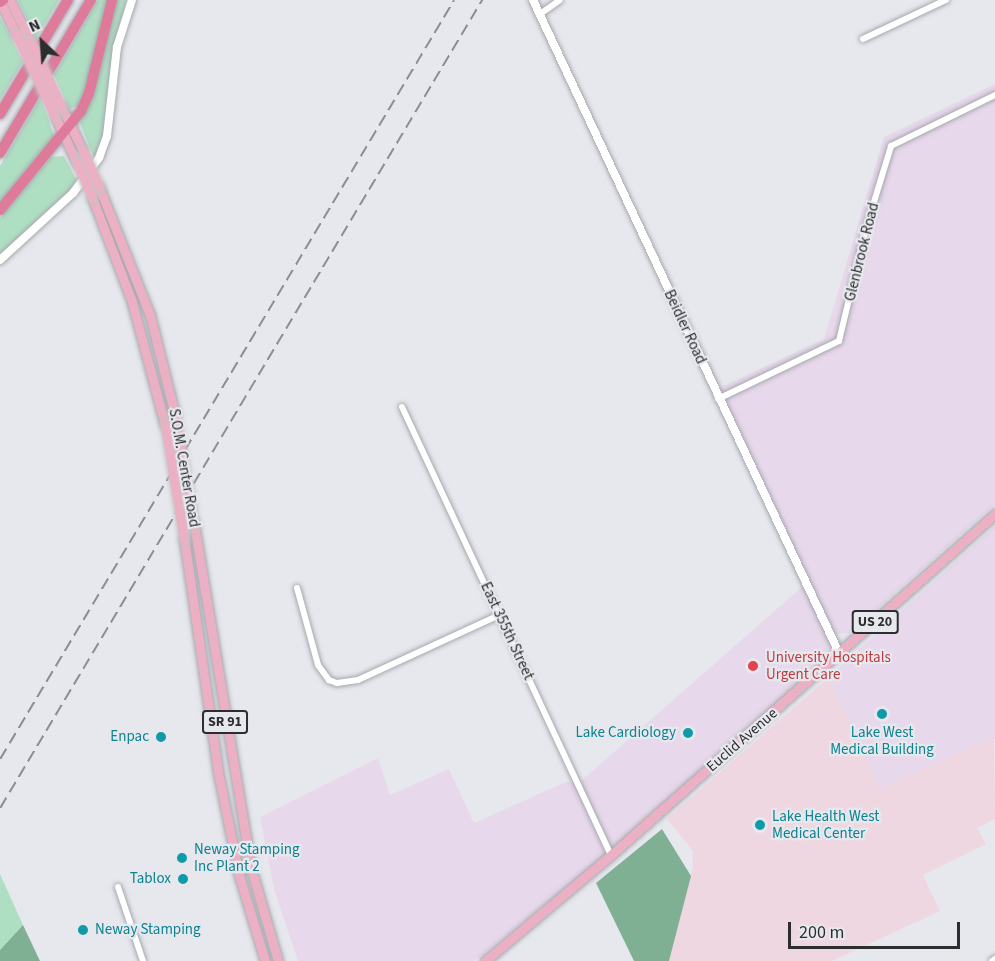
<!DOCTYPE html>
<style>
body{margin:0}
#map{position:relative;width:995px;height:961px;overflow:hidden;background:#e7e8ee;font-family:"Source Sans 3",sans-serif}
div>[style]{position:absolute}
.commercial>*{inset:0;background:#e7d8eb}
.medical>*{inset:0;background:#efd7e1}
.green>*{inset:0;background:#afdfc3}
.forest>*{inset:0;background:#80b094}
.roads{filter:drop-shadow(0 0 2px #a7a8ae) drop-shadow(0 0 2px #a7a8ae)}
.street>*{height:6px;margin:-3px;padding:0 3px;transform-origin:3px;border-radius:3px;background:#fff}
.secondary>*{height:8px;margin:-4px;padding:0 4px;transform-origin:4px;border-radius:4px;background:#fff}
.primary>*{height:9px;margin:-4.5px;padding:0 4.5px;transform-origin:4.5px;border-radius:4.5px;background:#ebb0c3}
.highway>*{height:10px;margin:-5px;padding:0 5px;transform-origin:5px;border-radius:5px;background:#de7b9b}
.rail>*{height:1.5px;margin-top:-0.75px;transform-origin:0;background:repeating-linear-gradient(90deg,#8c8d91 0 12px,transparent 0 18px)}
.bridges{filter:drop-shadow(0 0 2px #c4c4c5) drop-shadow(0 0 2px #c4c4c5)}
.primary-bridge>*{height:9px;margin:-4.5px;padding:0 4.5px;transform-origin:4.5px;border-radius:4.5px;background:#ebb0c3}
.dots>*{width:16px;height:16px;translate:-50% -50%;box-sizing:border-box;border:3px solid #e7e8ee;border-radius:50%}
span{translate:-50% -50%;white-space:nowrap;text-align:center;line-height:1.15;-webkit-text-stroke:4.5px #e7e8ee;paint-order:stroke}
.shield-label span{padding:2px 4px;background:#e7e8ee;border:2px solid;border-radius:4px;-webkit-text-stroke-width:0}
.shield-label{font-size:14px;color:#2c2d2f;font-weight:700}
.street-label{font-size:15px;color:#2c2d2f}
.health-label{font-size:15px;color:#be3a42}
.left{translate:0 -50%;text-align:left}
.culture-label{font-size:15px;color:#0d838f}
.right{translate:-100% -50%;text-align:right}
.north{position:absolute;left:12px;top:12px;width:60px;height:60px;-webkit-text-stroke:4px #e7e8ee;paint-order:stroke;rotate:335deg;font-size:16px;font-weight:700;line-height:24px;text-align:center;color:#2c2d2f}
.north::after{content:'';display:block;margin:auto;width:21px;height:27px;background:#2c2d2f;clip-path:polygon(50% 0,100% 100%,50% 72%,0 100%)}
.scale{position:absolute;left:788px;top:922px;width:172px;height:27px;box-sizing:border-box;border:3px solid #2c2d2f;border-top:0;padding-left:8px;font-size:18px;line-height:21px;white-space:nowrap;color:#2c2d2f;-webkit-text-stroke:4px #e7e8ee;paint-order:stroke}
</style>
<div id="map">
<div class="commercial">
<div style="clip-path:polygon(995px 84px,995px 504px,850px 633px,835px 634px,717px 389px,824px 339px,884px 137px)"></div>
<div style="clip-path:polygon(995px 526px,995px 739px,880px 788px,828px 678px)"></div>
<div style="clip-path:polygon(804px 585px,836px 652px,612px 850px,580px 782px)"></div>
<div style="clip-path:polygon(378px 758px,390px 795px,449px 769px,474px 823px,566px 782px,575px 782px,607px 855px,474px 961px,298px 961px,274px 889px,260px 817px)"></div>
</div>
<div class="medical">
<div style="clip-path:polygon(828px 678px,880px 788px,994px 737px,995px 819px,977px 828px,986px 844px,923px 875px,940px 911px,832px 961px,669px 961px,693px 866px,693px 851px,667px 819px)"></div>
</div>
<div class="green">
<div style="clip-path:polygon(18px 0,59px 0,36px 38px)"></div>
<div style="clip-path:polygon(98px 0,108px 0,91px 79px,78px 106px,69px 109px,54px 75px)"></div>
<div style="clip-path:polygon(115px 0,126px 0,109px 83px,103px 138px,94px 158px,80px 123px)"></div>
<div style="clip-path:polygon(0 17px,23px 61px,0 99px)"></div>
<div style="clip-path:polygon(41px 97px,54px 136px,0 203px,0 166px)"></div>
<div style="clip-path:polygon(64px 156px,78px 183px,0 255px,0 218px,51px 157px)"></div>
<div style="clip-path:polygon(0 874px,23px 925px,0 950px)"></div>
</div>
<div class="forest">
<div style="clip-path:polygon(662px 829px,691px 876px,669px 961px,634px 961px,596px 883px)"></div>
<div style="clip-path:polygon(23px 925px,40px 961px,0 961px,0 950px)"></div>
</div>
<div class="roads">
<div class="street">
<div style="left:540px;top:14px;width:24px;rotate:-35deg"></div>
<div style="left:863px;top:39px;width:92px;rotate:-25.2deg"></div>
<div style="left:718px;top:399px;width:134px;rotate:-25.6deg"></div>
<div style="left:839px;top:341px;width:116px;rotate:-76.6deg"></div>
<div style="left:866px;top:228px;width:86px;rotate:-73deg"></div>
<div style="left:891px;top:146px;width:116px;rotate:-26.1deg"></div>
<div style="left:402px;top:407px;width:494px;rotate:65deg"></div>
<div style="left:297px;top:588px;width:80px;rotate:74.7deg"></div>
<div style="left:318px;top:665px;width:19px;rotate:54deg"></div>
<div style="left:329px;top:680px;width:9px;rotate:21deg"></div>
<div style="left:337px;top:683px;width:21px;rotate:-8deg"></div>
<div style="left:358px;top:680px;width:155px;rotate:-24.7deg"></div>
<div style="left:118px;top:887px;width:78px;rotate:71.3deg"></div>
<div style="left:992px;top:961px;width:4px;rotate:-34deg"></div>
</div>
<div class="secondary">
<div style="left:533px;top:0;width:721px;rotate:64.89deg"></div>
<div style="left:0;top:260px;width:99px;rotate:-42.5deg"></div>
<div style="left:73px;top:193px;width:44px;rotate:-53.4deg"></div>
<div style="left:99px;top:158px;width:23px;rotate:-70deg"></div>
<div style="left:107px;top:136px;width:90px;rotate:-83.6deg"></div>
<div style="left:117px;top:47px;width:49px;rotate:-72.3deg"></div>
</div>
<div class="primary">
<div style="left:10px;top:0;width:46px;rotate:64deg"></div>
<div style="left:0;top:1px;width:37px;rotate:64deg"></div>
<div style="left:61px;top:106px;width:50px;rotate:63.9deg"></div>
<div style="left:55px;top:116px;width:52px;rotate:64.9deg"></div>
<div style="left:99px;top:187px;width:138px;rotate:68.3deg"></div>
<div style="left:150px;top:315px;width:103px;rotate:76deg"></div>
<div style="left:92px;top:197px;width:112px;rotate:69.1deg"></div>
<div style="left:132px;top:302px;width:127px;rotate:75deg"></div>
<div style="left:194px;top:524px;width:349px;rotate:80.6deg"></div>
<div style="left:251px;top:868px;width:97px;rotate:73.8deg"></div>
<div style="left:184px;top:538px;width:236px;rotate:81.7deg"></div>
<div style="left:218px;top:772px;width:105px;rotate:78.5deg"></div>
<div style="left:239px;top:875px;width:90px;rotate:73.2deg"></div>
<div style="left:485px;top:961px;width:165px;rotate:-40.1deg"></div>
<div style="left:611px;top:855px;width:514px;rotate:-41.61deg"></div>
</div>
<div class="highway">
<div style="left:0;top:2px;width:4px;rotate:-34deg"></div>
<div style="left:0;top:114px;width:133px;rotate:-59.2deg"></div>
<div style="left:0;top:153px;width:178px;rotate:-59.3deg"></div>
<div style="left:0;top:210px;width:128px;rotate:-50.7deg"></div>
<div style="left:81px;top:111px;width:20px;rotate:-66deg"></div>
<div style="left:89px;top:93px;width:96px;rotate:-76.1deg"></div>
</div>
</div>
<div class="rail">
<div style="left:0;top:759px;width:884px;rotate:-59.11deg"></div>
<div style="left:0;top:808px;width:941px;rotate:-59.18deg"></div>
</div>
<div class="bridges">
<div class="primary-bridge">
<div style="left:16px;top:34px;width:91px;rotate:64.6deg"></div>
<div style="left:30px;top:41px;width:72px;rotate:64.5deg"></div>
<div style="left:83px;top:151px;width:39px;rotate:66deg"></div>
<div style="left:77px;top:163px;width:37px;rotate:66deg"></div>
<div style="left:175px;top:415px;width:111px;rotate:80.1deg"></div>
<div style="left:165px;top:425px;width:115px;rotate:80.5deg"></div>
</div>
</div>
<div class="dots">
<div style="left:753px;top:666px;background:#e0444e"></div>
<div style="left:882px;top:714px;background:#0f9aa8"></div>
<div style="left:688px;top:733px;background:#0f9aa8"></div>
<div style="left:161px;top:737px;background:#0f9aa8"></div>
<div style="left:760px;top:825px;background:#0f9aa8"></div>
<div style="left:182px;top:858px;background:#0f9aa8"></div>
<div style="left:183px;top:879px;background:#0f9aa8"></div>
<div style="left:83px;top:930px;background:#0f9aa8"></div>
</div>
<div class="shield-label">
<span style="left:875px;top:622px">US 20</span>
<span style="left:225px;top:722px">SR 91</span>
</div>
<div class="street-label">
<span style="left:862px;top:252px;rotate:-76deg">Glenbrook Road</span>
<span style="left:685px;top:327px;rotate:65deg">Beidler Road</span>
<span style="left:184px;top:468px;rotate:80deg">S.O.M. Center Road</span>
<span style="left:507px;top:631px;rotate:65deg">East 355th Street</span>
<span style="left:742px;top:740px;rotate:-41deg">Euclid Avenue</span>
</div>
<div class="health-label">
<span class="left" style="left:766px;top:666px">University Hospitals<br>Urgent Care</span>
</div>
<div class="culture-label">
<span style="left:882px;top:741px">Lake West<br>Medical Building</span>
<span class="right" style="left:676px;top:733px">Lake Cardiology</span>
<span class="right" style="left:149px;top:737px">Enpac</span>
<span class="left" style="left:772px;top:825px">Lake Health West<br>Medical Center</span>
<span class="left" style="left:194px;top:858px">Neway Stamping<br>Inc Plant 2</span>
<span class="right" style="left:171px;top:879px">Tablox</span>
<span class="left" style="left:95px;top:930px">Neway Stamping</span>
</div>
<div class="north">N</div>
<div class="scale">200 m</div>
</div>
